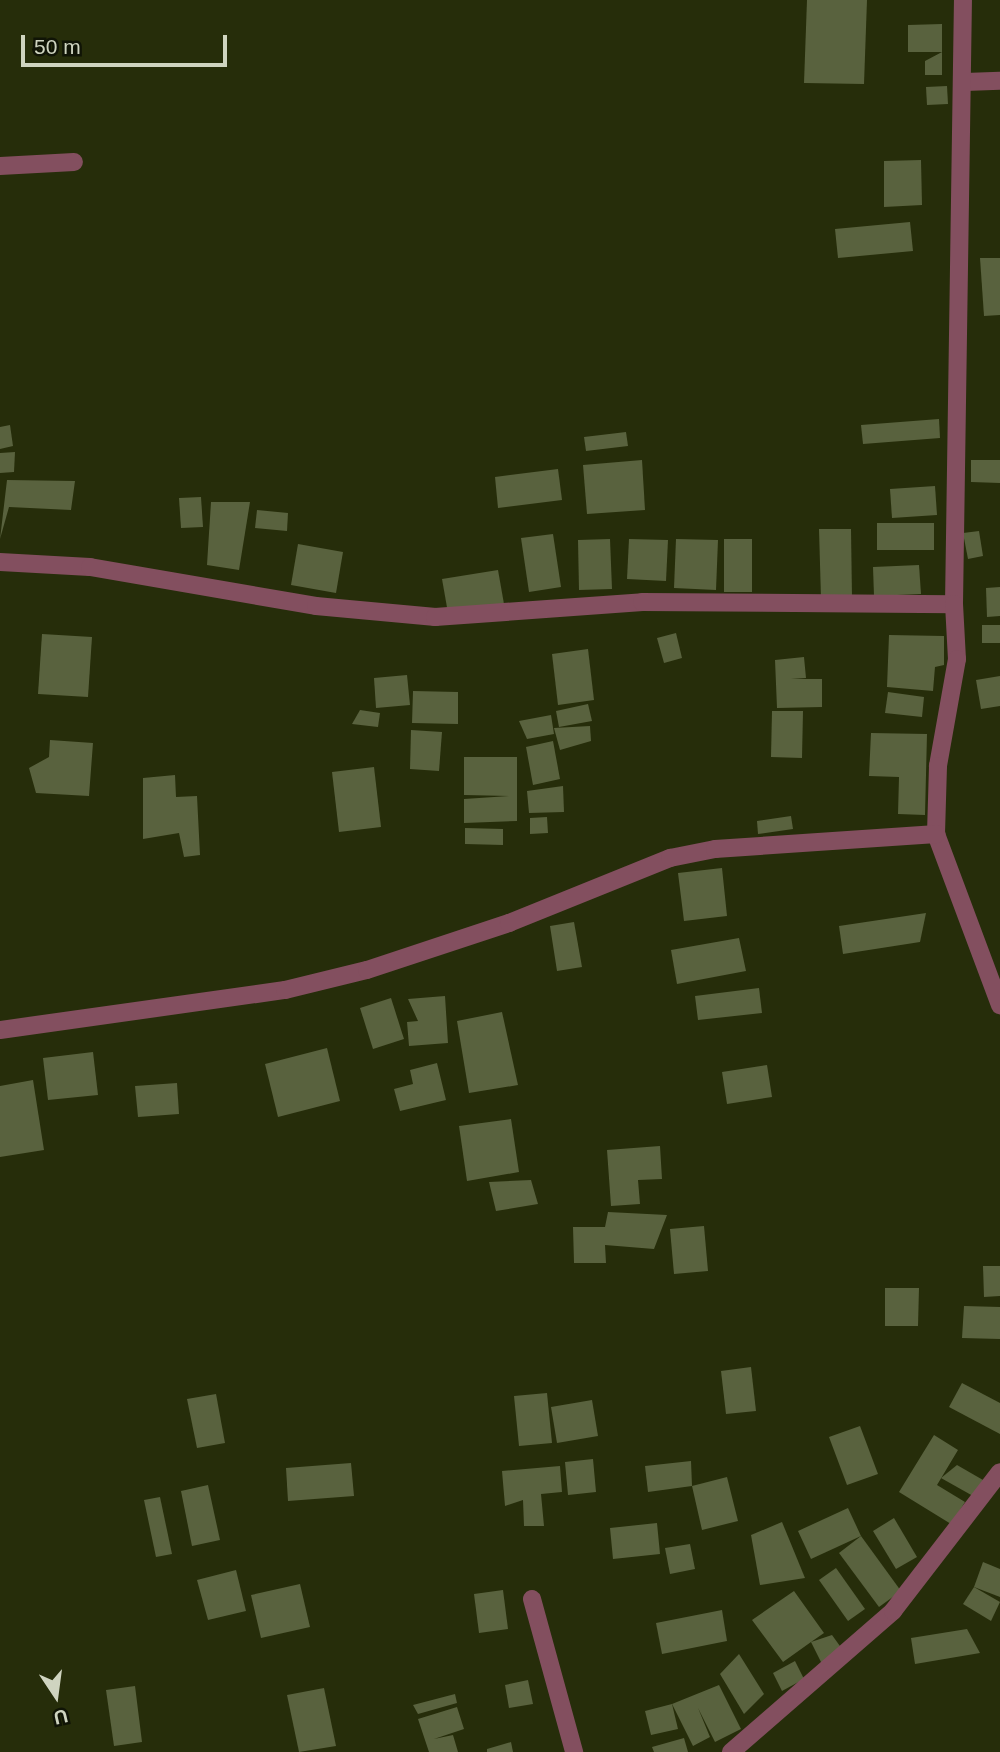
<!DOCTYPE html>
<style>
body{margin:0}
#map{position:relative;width:1000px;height:1752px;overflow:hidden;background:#262d0a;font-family:Helvetica,sans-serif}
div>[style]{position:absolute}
.building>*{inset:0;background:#59623e}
.street>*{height:18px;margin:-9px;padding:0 9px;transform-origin:9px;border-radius:9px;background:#834f5f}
span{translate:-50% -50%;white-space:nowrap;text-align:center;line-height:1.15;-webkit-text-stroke:7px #101406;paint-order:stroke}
.north{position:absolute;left:21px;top:1661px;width:70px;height:70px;-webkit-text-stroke:5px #101406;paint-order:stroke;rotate:167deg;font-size:19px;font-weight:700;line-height:28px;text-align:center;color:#cfd4c0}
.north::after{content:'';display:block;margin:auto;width:24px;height:32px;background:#cfd4c0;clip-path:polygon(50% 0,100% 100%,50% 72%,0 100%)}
.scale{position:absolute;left:21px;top:35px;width:206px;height:32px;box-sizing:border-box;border:4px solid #cfd4c0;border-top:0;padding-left:9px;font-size:21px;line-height:24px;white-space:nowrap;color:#cfd4c0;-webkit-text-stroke:5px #101406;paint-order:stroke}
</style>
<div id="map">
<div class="building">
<div style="clip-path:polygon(807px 0,867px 0,864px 84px,804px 83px)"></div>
<div style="clip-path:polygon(942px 24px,942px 75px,925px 75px,925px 61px,942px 52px,908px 52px,908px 25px)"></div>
<div style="clip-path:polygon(947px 86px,948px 104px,927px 105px,926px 87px)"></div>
<div style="clip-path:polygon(921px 160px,922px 205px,884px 207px,884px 161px)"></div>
<div style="clip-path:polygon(910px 222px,913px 251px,838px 258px,835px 229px)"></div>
<div style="clip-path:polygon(980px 258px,1000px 258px,1000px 315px,984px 316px)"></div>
<div style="clip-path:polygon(939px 419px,940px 438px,863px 444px,861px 425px)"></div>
<div style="clip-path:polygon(10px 425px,13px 446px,0 449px,0 427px)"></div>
<div style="clip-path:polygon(626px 432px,628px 446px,586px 451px,584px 437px)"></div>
<div style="clip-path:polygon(15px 452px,14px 472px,0 473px,0 453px)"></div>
<div style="clip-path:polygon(642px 460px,645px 510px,587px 514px,583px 465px)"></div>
<div style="clip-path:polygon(971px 460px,1000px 460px,1000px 483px,971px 482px)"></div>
<div style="clip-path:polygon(558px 469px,562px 500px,498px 508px,495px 477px)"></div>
<div style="clip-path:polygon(7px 480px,75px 481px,71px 510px,9px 507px,0 539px)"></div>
<div style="clip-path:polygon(935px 486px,937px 515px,892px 518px,890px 489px)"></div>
<div style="clip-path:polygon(201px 497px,203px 527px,181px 528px,179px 498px)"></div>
<div style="clip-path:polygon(211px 502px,250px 502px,239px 570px,207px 565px)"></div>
<div style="clip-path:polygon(257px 510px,288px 513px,287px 531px,255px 528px)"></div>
<div style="clip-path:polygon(877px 523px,934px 523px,934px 550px,877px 550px)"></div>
<div style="clip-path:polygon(819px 529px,851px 529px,852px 598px,821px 599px)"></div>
<div style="clip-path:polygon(979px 531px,983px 556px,968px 559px,963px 533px)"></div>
<div style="clip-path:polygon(553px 534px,561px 587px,529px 592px,521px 538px)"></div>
<div style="clip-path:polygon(610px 539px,612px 589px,579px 590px,578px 540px)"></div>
<div style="clip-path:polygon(629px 539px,668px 540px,666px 581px,627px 579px)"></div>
<div style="clip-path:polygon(676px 539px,718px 540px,716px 590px,674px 588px)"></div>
<div style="clip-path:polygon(724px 539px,752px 539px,752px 592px,724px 592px)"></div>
<div style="clip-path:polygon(298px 544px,343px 552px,336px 593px,291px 585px)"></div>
<div style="clip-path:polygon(919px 565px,921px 594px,874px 596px,873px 567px)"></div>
<div style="clip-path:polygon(498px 570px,504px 604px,448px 613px,442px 579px)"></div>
<div style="clip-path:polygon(1000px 587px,1000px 616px,987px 617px,986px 588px)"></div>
<div style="clip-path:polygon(982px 625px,1000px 625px,1000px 643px,982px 643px)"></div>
<div style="clip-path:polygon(676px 633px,682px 658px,664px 663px,657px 638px)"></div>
<div style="clip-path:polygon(42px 634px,92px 637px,88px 697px,38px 694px)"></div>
<div style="clip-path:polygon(889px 635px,944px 636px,944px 665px,935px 667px,933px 691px,887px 687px)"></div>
<div style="clip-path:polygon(588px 649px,594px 700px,558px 705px,552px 654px)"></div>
<div style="clip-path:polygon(804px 657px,806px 678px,791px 679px,822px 679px,822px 707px,777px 708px,775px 660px)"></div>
<div style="clip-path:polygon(407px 675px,410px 705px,376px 708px,374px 678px)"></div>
<div style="clip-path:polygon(1000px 676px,1000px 706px,981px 709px,976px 680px)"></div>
<div style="clip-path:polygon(413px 691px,458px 692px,458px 724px,412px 723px)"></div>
<div style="clip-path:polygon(888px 692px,924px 697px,922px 717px,885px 713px)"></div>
<div style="clip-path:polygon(588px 704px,592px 721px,559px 727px,556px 711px)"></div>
<div style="clip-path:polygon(360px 710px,380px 713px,378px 727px,352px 724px)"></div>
<div style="clip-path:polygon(772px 711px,803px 711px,802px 758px,771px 757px)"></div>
<div style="clip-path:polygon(551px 715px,554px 734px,527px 739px,519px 721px)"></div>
<div style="clip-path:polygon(590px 726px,591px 741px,560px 750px,554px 728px)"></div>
<div style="clip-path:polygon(411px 730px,442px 732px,439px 771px,410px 769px)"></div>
<div style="clip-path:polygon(871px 733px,927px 734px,925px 815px,898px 814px,899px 777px,869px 776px)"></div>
<div style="clip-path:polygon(50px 740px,93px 743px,89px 796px,36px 793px,29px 768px,49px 757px)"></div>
<div style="clip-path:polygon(553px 741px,560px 779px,533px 785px,526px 747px)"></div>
<div style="clip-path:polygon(464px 757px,517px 757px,517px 821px,464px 823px,464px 799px,509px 796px,464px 795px)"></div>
<div style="clip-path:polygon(374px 767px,381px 827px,339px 832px,332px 772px)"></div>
<div style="clip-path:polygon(175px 775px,176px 797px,197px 796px,200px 855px,184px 857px,179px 833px,143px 839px,143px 778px)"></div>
<div style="clip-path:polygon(563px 786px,564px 812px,529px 813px,527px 791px)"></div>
<div style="clip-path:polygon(791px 816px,793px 829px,758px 834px,757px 821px)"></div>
<div style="clip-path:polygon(547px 817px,548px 833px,530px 834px,530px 818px)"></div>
<div style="clip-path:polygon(465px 828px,503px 829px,503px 845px,465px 844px)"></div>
<div style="clip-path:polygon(722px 868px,727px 916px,684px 921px,678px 873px)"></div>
<div style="clip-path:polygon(926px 913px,920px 942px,843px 954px,839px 926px)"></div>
<div style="clip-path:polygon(574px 922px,582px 967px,557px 971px,550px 926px)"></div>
<div style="clip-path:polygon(739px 938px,746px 971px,677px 984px,671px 950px)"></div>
<div style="clip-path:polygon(759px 988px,762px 1013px,698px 1020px,695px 996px)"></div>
<div style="clip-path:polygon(445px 996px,448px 1043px,409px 1046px,407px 1022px,418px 1021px,408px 999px)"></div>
<div style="clip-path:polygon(391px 998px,404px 1039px,373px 1049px,360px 1008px)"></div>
<div style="clip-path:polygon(502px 1012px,518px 1085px,469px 1093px,457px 1021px)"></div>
<div style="clip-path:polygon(327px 1048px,340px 1101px,278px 1117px,265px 1064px)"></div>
<div style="clip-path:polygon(93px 1052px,98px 1095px,48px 1100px,43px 1058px)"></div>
<div style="clip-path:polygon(437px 1063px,446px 1100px,400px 1111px,394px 1089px,413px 1084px,410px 1070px)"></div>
<div style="clip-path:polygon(767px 1065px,772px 1097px,727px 1104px,722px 1072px)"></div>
<div style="clip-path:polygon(33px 1080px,44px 1150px,0 1157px,0 1086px)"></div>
<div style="clip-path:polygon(177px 1083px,179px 1114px,138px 1117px,135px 1086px)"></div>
<div style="clip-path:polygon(511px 1119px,519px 1172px,467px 1181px,459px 1126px)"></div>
<div style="clip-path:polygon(660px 1146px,662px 1179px,638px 1180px,640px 1204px,611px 1206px,607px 1150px)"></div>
<div style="clip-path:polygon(531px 1180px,538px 1204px,496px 1211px,489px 1182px)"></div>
<div style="clip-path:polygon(608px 1212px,667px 1215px,654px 1249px,605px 1245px,606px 1263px,574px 1263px,573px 1227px,605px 1227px)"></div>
<div style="clip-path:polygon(704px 1226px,708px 1271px,674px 1274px,670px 1229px)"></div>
<div style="clip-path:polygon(983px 1266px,1000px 1266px,1000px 1296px,984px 1297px)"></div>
<div style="clip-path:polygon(885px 1288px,919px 1288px,918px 1326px,885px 1326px)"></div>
<div style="clip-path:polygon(964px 1306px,1000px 1307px,1000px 1339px,962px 1338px)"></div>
<div style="clip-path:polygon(751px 1367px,756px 1411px,726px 1414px,721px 1371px)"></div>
<div style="clip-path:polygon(962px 1383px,1000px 1403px,1000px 1434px,949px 1407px)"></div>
<div style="clip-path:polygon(547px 1393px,552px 1443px,519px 1446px,514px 1396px)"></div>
<div style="clip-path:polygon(216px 1394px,225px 1443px,197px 1448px,187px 1399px)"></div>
<div style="clip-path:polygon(592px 1400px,598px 1436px,557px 1443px,551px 1407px)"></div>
<div style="clip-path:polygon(860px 1426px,878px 1474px,847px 1485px,829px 1437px)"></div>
<div style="clip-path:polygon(934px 1435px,958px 1450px,937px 1485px,965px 1502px,951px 1524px,899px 1492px)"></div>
<div style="clip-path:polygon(593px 1459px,596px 1492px,568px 1495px,565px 1462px)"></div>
<div style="clip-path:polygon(691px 1461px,692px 1486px,648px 1492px,645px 1466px)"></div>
<div style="clip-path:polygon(351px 1463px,354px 1496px,288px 1501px,286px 1468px)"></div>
<div style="clip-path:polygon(957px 1465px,983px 1480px,973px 1496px,941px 1478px)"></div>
<div style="clip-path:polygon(560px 1466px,562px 1492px,541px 1494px,544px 1526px,524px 1526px,523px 1500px,505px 1506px,502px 1471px)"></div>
<div style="clip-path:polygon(727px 1477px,738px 1521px,702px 1530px,692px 1486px)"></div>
<div style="clip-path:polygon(208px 1485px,220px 1540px,192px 1546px,181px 1491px)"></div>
<div style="clip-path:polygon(160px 1497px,172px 1554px,156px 1557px,144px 1500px)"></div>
<div style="clip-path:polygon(848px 1508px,861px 1536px,811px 1559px,798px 1531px)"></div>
<div style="clip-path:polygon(894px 1518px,917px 1557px,896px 1569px,873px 1531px)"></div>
<div style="clip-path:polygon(782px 1522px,805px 1578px,760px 1585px,751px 1535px)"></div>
<div style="clip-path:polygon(657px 1523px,660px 1554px,613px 1559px,610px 1528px)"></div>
<div style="clip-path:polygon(861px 1536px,901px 1591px,879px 1607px,839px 1553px)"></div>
<div style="clip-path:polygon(690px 1544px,695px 1569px,670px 1574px,665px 1548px)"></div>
<div style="clip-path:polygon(983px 1562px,1000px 1569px,1000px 1597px,974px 1587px)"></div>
<div style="clip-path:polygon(836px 1568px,865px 1609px,848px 1621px,819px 1580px)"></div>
<div style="clip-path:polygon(236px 1570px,246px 1611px,208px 1620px,197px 1580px)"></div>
<div style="clip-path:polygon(300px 1584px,310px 1627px,261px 1638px,251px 1595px)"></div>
<div style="clip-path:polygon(974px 1587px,1000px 1602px,991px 1621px,963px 1604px)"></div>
<div style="clip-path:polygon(503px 1590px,508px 1629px,479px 1633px,474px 1594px)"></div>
<div style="clip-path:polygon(794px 1591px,824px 1633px,811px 1642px,832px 1635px,845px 1653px,822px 1664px,811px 1642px,783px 1662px,752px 1620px)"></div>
<div style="clip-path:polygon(722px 1610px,727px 1641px,662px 1654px,656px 1623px)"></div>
<div style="clip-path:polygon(967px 1629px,980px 1653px,915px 1664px,911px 1638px)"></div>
<div style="clip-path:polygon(739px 1654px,764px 1694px,744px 1714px,720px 1674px)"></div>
<div style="clip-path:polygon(795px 1661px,804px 1679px,782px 1691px,773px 1673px)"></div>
<div style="clip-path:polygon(528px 1680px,533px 1704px,509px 1708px,505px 1685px)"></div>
<div style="clip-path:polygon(719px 1685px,741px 1729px,715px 1742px,698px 1708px,710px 1737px,693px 1746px,672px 1704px)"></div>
<div style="clip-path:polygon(135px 1686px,142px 1742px,114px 1746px,106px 1690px)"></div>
<div style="clip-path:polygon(324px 1688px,336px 1746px,299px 1752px,287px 1695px)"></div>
<div style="clip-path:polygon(455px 1694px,457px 1703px,418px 1714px,413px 1705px)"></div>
<div style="clip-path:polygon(672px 1704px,678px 1729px,651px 1735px,645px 1711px)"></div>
<div style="clip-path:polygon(457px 1707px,464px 1729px,434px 1739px,453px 1735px,458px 1752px,429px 1752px,418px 1719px)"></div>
<div style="clip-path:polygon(684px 1738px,688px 1752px,654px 1752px,652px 1747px)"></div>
<div style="clip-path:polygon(511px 1742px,513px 1752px,487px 1752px,487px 1749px)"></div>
</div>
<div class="street">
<div style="left:965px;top:82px;width:35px;rotate:-2deg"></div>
<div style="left:0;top:166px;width:74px;rotate:-3.1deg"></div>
<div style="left:0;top:562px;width:90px;rotate:3.2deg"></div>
<div style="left:90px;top:567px;width:229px;rotate:9.8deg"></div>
<div style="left:316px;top:606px;width:120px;rotate:5.3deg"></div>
<div style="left:435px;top:617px;width:208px;rotate:-4.1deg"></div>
<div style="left:642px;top:602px;width:312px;rotate:0.4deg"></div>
<div style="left:954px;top:604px;width:604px;rotate:-89.15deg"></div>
<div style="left:954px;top:604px;width:55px;rotate:86.9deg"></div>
<div style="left:957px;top:659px;width:109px;rotate:100.1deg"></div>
<div style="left:938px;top:766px;width:68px;rotate:91.7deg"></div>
<div style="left:936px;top:834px;width:183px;rotate:69.5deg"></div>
<div style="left:0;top:1030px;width:288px;rotate:-8deg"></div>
<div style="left:285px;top:990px;width:84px;rotate:-13.7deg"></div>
<div style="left:367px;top:970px;width:150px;rotate:-18.3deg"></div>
<div style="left:509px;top:923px;width:174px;rotate:-22deg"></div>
<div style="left:670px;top:858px;width:46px;rotate:-11.3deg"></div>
<div style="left:715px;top:849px;width:222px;rotate:-3.9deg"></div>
<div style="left:532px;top:1599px;width:159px;rotate:74.6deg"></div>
<div style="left:731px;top:1752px;width:215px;rotate:-41deg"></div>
<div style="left:893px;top:1611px;width:175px;rotate:-52.4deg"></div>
</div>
<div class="north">U</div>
<div class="scale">50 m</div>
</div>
